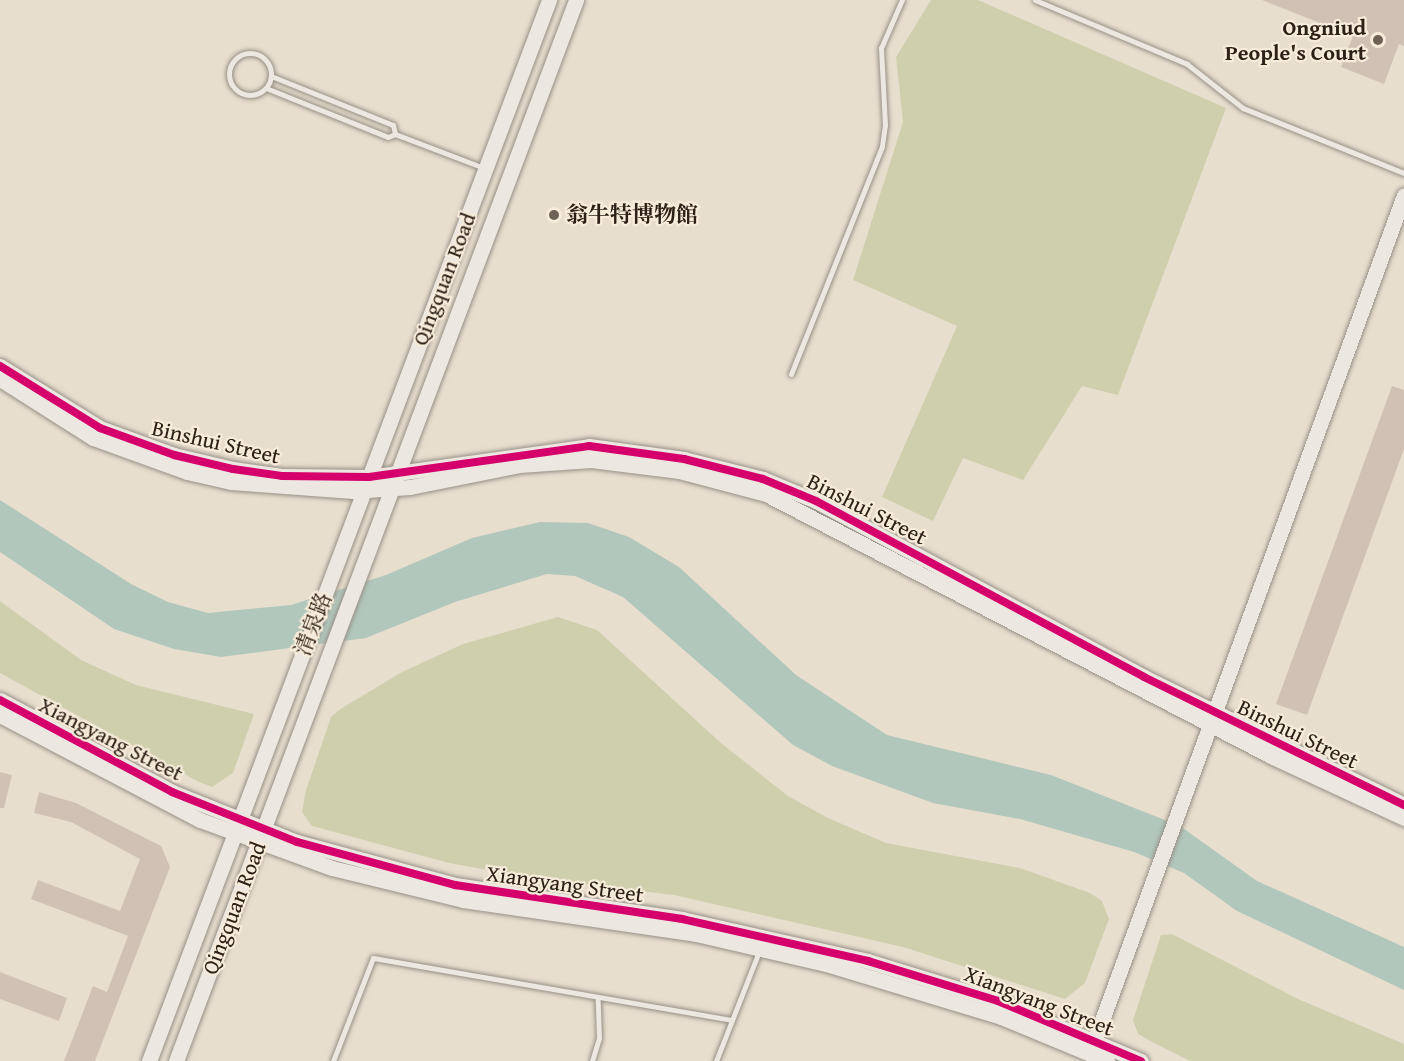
<!DOCTYPE html>
<meta charset="utf-8">
<style>
body{margin:0}
#map{position:relative;width:1404px;height:1061px;overflow:hidden;background:#e8dece;font-family:"Gentium Book Plus","Noto Serif SC",serif}
div>[style]{position:absolute}
.green>*{inset:0;background:#cfcfae}
.water>*{inset:0;background:#b2c7bc}
.building>*{inset:0;background:#d1c1b4}
.roads{filter:drop-shadow(0 0 2px #979086) drop-shadow(0 0 2px #979086)}
.lane>*{height:5px;margin:-2.5px;padding:0 2.5px;transform-origin:2.5px;border-radius:2.5px;background:#ece7e0}
.lane>.ring{margin:-2.5px;padding:0;box-sizing:content-box;background:none;border:5px solid #ece7e0;border-radius:50%}
.secondary>*{height:15px;margin:-7.5px;padding:0 7.5px;transform-origin:7.5px;border-radius:7.5px;background:#ece7e0}
.cycleway>*{height:8px;margin:-4px;padding:0 4px;transform-origin:4px;border-radius:4px;background:#d6006c}
.dots>*{width:16px;height:16px;translate:-50% -50%;box-sizing:border-box;border:3px solid #f7ebd9;border-radius:50%}
span{translate:-50% -50%;white-space:nowrap;text-align:center;line-height:1.15;-webkit-text-stroke:4.5px #f7ebd9;paint-order:stroke}
.poi-label{font-size:22px;color:#2d2017;font-weight:700}
.right{translate:-100% -50%;text-align:right}
.left{translate:0 -50%;text-align:left}
.street-label{font-size:22px;color:#2d2017}
</style>
<div id="map">
<div class="green">
<div style="clip-path:polygon(931px 0,978px 0,1226px 108px,1118px 395px,1082px 386px,1023px 480px,963px 458px,933px 521px,882px 497px,957px 326px,853px 280px,903px 122px,896px 57px)"></div>
<div style="clip-path:polygon(0 601px,81px 660px,136px 685px,254px 714px,233px 773px,212px 787px,199px 782px,0 673px)"></div>
<div style="clip-path:polygon(558px 617px,597px 630px,721px 743px,788px 796px,828px 818px,886px 843px,1020px 868px,1090px 893px,1102px 901px,1109px 919px,1085px 983px,1065px 999px,903px 947px,674px 895px,537px 879px,449px 863px,312px 826px,302px 812px,306px 790px,331px 717px,339px 710px,402px 672px,463px 644px)"></div>
<div style="clip-path:polygon(1172px 934px,1298px 999px,1404px 1044px,1404px 1061px,1190px 1061px,1152px 1042px,1138px 1034px,1133px 1020px,1161px 935px)"></div>
</div>
<div class="water">
<div style="clip-path:polygon(0 500px,131px 584px,168px 602px,208px 613px,291px 605px,386px 575px,472px 538px,540px 522px,588px 523px,629px 537px,679px 567px,796px 675px,887px 735px,1051px 775px,1180px 826px,1257px 881px,1404px 947px,1404px 990px,1237px 911px,1184px 873px,1134px 852px,1020px 819px,933px 803px,832px 766px,793px 745px,623px 597px,575px 576px,547px 574px,455px 602px,366px 638px,221px 657px,174px 649px,114px 629px,0 552px)"></div>
</div>
<div class="building">
<div style="clip-path:polygon(1262px 0,1404px 0,1404px 46px,1399px 44px,1384px 84px,1341px 67px,1353px 36px)"></div>
<div style="clip-path:polygon(1392px 386px,1404px 390px,1404px 449px,1307px 715px,1276px 704px)"></div>
<div style="clip-path:polygon(0 772px,12px 775px,4px 808px,0 808px)"></div>
<div style="clip-path:polygon(39px 792px,76px 803px,161px 846px,170px 867px,95px 1061px,64px 1061px,93px 986px,107px 992px,128px 936px,31px 899px,38px 880px,120px 911px,140px 859px,71px 822px,34px 813px)"></div>
<div style="clip-path:polygon(0 972px,67px 998px,59px 1021px,0 999px)"></div>
</div>
<div class="roads">
<div class="lane">
<div style="left:1035px;top:0;width:165px;rotate:22.8deg"></div>
<div style="left:1187px;top:64px;width:71px;rotate:38.2deg"></div>
<div style="left:1243px;top:108px;width:174px;rotate:22deg"></div>
<div class="ring" style="left:229px;top:53px;width:37px;height:37px"></div>
<div style="left:271px;top:76px;width:131px;rotate:21.9deg"></div>
<div style="left:393px;top:125px;width:9px;rotate:77deg"></div>
<div style="left:266px;top:88px;width:131px;rotate:21.9deg"></div>
<div style="left:388px;top:137px;width:8px;rotate:-23deg"></div>
<div style="left:395px;top:134px;width:95px;rotate:20.9deg"></div>
<div style="left:791px;top:374px;width:245px;rotate:-68.2deg"></div>
<div style="left:882px;top:146px;width:21px;rotate:-82deg"></div>
<div style="left:885px;top:125px;width:77px;rotate:-93deg"></div>
<div style="left:881px;top:48px;width:52px;rotate:-66.4deg"></div>
<div style="left:333px;top:1061px;width:110px;rotate:-68.8deg"></div>
<div style="left:373px;top:958px;width:364px;rotate:9.8deg"></div>
<div style="left:592px;top:1061px;width:24px;rotate:-73deg"></div>
<div style="left:599px;top:1038px;width:38px;rotate:-92deg"></div>
<div style="left:716px;top:1061px;width:118px;rotate:-68.6deg"></div>
</div>
<div class="secondary">
<div style="left:0;top:366px;width:118px;rotate:31.8deg"></div>
<div style="left:100px;top:428px;width:79px;rotate:20deg"></div>
<div style="left:174px;top:455px;width:61px;rotate:13.3deg"></div>
<div style="left:233px;top:469px;width:49px;rotate:8.1deg"></div>
<div style="left:282px;top:476px;width:87px;rotate:0.7deg"></div>
<div style="left:369px;top:477px;width:222px;rotate:-8deg"></div>
<div style="left:589px;top:446px;width:96px;rotate:7.8deg"></div>
<div style="left:684px;top:459px;width:81px;rotate:14.2deg"></div>
<div style="left:763px;top:479px;width:57px;rotate:22.5deg"></div>
<div style="left:816px;top:501px;width:372px;rotate:28.2deg"></div>
<div style="left:1144px;top:677px;width:290px;rotate:26.2deg"></div>
<div style="left:0;top:379px;width:110px;rotate:32.4deg"></div>
<div style="left:93px;top:438px;width:100px;rotate:19.9deg"></div>
<div style="left:187px;top:472px;width:45px;rotate:12.8deg"></div>
<div style="left:231px;top:482px;width:122px;rotate:4.2deg"></div>
<div style="left:353px;top:491px;width:57px;rotate:-4deg"></div>
<div style="left:410px;top:487px;width:111px;rotate:-11.4deg"></div>
<div style="left:519px;top:465px;width:72px;rotate:-4deg"></div>
<div style="left:591px;top:460px;width:89px;rotate:7.1deg"></div>
<div style="left:679px;top:471px;width:90px;rotate:14.8deg"></div>
<div style="left:766px;top:494px;width:569px;rotate:27.42deg"></div>
<div style="left:1271px;top:756px;width:147px;rotate:25deg"></div>
<div style="left:0;top:700px;width:195px;rotate:28.1deg"></div>
<div style="left:172px;top:792px;width:135px;rotate:21.8deg"></div>
<div style="left:297px;top:842px;width:164px;rotate:15.2deg"></div>
<div style="left:455px;top:885px;width:230px;rotate:8.5deg"></div>
<div style="left:682px;top:919px;width:191px;rotate:12.7deg"></div>
<div style="left:868px;top:961px;width:136px;rotate:17.1deg"></div>
<div style="left:998px;top:1001px;width:155px;rotate:22.8deg"></div>
<div style="left:0;top:715px;width:226px;rotate:27.7deg"></div>
<div style="left:200px;top:820px;width:140px;rotate:20deg"></div>
<div style="left:332px;top:868px;width:135px;rotate:13.7deg"></div>
<div style="left:463px;top:900px;width:235px;rotate:8.3deg"></div>
<div style="left:696px;top:934px;width:133px;rotate:13deg"></div>
<div style="left:826px;top:964px;width:183px;rotate:16.8deg"></div>
<div style="left:1001px;top:1017px;width:115px;rotate:22.5deg"></div>
<div style="left:1091px;top:1050px;width:910px;rotate:-69.89deg"></div>
<div style="left:149px;top:1061px;width:1134px;rotate:-69.34deg"></div>
<div style="left:176px;top:1061px;width:1134px;rotate:-69.34deg"></div>
</div>
</div>
<div class="cycleway">
<div style="left:0;top:366px;width:118px;rotate:31.8deg"></div>
<div style="left:100px;top:428px;width:79px;rotate:20deg"></div>
<div style="left:174px;top:455px;width:61px;rotate:13.3deg"></div>
<div style="left:233px;top:469px;width:49px;rotate:8.1deg"></div>
<div style="left:282px;top:476px;width:87px;rotate:0.7deg"></div>
<div style="left:369px;top:477px;width:222px;rotate:-8deg"></div>
<div style="left:589px;top:446px;width:96px;rotate:7.8deg"></div>
<div style="left:684px;top:459px;width:81px;rotate:14.2deg"></div>
<div style="left:763px;top:479px;width:57px;rotate:22.5deg"></div>
<div style="left:816px;top:501px;width:372px;rotate:28.2deg"></div>
<div style="left:1144px;top:677px;width:290px;rotate:26.2deg"></div>
<div style="left:0;top:700px;width:195px;rotate:28.1deg"></div>
<div style="left:172px;top:792px;width:135px;rotate:21.8deg"></div>
<div style="left:297px;top:842px;width:164px;rotate:15.2deg"></div>
<div style="left:455px;top:885px;width:230px;rotate:8.5deg"></div>
<div style="left:682px;top:919px;width:191px;rotate:12.7deg"></div>
<div style="left:868px;top:961px;width:136px;rotate:17.1deg"></div>
<div style="left:998px;top:1001px;width:155px;rotate:22.8deg"></div>
</div>
<div class="dots">
<div style="left:1378px;top:40px;background:#6e6257"></div>
<div style="left:554px;top:215px;background:#6e6257"></div>
</div>
<div class="poi-label">
<span class="right" style="left:1366px;top:40px">Ongniud<br>People's Court</span>
<span class="left" style="left:566px;top:215px">翁牛特博物館</span>
</div>
<div class="street-label">
<span style="left:444px;top:279px;rotate:-69deg">Qingquan Road</span>
<span style="left:216px;top:442px;rotate:13deg">Binshui Street</span>
<span style="left:867px;top:509px;rotate:27deg">Binshui Street</span>
<span style="left:313px;top:624px;rotate:-69deg">清泉路</span>
<span style="left:1298px;top:734px;rotate:26deg">Binshui Street</span>
<span style="left:111px;top:739px;rotate:27deg">Xiangyang Street</span>
<span style="left:565px;top:884px;rotate:8deg">Xiangyang Street</span>
<span style="left:234px;top:908px;rotate:-69deg">Qingquan Road</span>
<span style="left:1039px;top:1001px;rotate:21deg">Xiangyang Street</span>
</div>
</div>
